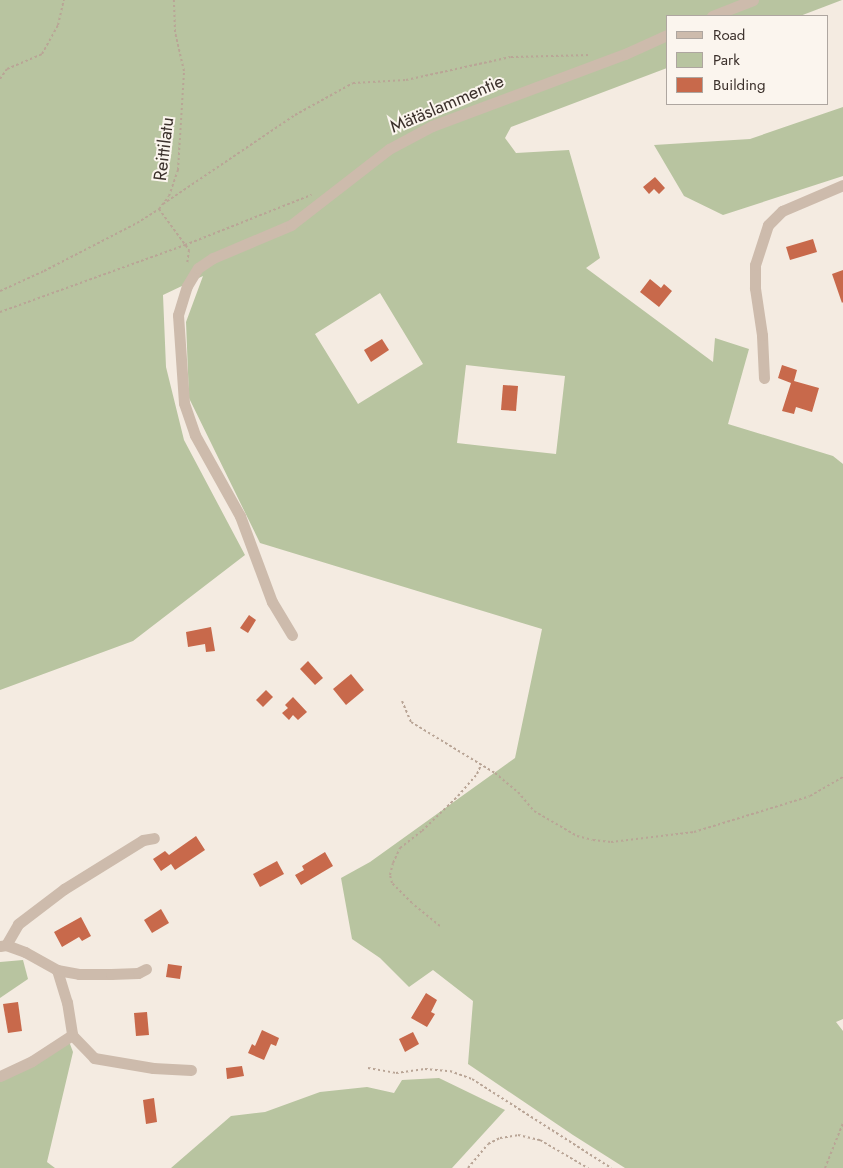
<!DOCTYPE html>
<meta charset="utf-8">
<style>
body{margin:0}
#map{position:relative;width:843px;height:1168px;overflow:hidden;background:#f4ebe1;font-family:Jost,sans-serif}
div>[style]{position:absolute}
.green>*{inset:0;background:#b8c4a0}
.building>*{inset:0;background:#c8694b}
.path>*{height:2px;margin-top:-1px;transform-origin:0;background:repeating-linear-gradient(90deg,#b9a596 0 2.5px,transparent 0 5px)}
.street>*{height:11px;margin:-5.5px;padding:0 5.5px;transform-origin:5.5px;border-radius:5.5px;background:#cdbbac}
span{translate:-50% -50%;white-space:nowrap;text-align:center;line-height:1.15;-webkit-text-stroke:4px #fbf5ee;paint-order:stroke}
.street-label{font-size:18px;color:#3b302b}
.legend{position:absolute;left:666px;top:15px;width:162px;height:90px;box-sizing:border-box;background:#fbf5ee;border:1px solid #aea6a0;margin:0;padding:6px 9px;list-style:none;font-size:15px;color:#3b302b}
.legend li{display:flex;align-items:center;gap:10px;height:25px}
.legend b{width:25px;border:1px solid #aea6a0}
</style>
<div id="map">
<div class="green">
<div style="clip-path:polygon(evenodd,0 0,842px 0,800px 16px,667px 16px,667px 68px,511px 127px,505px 138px,516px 153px,569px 150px,600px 258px,586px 268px,713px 362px,715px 338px,749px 349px,728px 424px,833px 456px,843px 464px,843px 1019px,836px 1022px,843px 1031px,843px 1168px,625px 1168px,573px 1135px,468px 1064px,473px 1001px,433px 970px,409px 987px,380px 958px,352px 939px,341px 878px,370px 862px,515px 758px,542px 629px,260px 543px,189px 398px,186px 322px,203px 276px,163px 295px,166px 367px,184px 440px,245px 555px,133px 641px,0 690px,0 0,380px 293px,423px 364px,358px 404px,315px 334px,380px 293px,0 0,466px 365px,565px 376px,556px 454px,457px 443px,466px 365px)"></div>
<div style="clip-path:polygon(843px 107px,843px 176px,723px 215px,684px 196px,654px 145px,750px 139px)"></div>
<div style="clip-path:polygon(23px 960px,28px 979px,0 998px,0 962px)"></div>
<div style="clip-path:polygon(67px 1036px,73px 1052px,47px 1162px,55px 1168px,0 1168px,0 1080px)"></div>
<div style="clip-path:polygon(439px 1078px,505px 1110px,452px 1168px,171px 1168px,231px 1116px,265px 1112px,320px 1092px,367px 1087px,394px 1093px,402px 1080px)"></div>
</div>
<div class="building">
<div style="clip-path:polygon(655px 177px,665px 188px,659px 194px,654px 189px,649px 194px,643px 187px)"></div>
<div style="clip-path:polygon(813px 239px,817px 252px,790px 260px,786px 247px)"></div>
<div style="clip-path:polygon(843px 270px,843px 302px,842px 303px,832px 274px)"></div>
<div style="clip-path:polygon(650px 279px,661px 288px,664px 284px,672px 291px,659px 307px,640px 292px)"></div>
<div style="clip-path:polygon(382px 339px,389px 350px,371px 362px,364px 350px)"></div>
<div style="clip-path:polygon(782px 365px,797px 370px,794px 381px,819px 388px,812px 412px,796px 407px,794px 414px,782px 411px,791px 383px,778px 378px)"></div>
<div style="clip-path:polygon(503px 385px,518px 386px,516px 411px,501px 410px)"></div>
<div style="clip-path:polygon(249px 615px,256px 620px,248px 633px,240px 628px)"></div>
<div style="clip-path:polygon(211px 627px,215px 651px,206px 652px,205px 644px,188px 647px,186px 632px)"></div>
<div style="clip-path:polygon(308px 661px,323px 678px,315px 685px,300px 669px)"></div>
<div style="clip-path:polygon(351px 674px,364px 690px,346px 705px,333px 689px)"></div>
<div style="clip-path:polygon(266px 690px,273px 697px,263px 707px,256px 700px)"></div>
<div style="clip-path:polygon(293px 697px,307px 712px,298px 720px,293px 715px,289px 720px,282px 713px,288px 708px,285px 705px)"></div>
<div style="clip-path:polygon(196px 836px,205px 850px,175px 870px,171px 864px,161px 871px,153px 859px,165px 851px,169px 855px)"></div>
<div style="clip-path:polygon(325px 852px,333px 866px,301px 885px,295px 875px,304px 870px,302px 866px)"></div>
<div style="clip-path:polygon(277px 861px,284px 874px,260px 887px,253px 874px)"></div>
<div style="clip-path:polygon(161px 909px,169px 923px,152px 933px,144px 920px)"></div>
<div style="clip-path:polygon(81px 917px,91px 936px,82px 941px,79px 937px,62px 947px,54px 932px)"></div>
<div style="clip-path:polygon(168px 964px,182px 966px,180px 979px,166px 977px)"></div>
<div style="clip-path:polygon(426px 993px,437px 1000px,431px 1012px,435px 1014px,427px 1027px,411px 1018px)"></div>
<div style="clip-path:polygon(18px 1002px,22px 1031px,8px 1033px,3px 1004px)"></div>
<div style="clip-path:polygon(147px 1012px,149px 1035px,136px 1036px,134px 1013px)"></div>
<div style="clip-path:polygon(262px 1030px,279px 1038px,276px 1046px,271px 1044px,264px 1060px,248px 1053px,252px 1044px,255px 1046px)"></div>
<div style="clip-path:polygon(413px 1032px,419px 1044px,405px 1052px,399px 1039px)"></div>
<div style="clip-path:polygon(242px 1066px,244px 1076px,227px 1079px,226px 1068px)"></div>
<div style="clip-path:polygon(154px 1098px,157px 1122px,146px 1124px,143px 1100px)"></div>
</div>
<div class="path">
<div style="left:0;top:79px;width:12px;rotate:-55deg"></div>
<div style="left:7px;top:69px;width:38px;rotate:-23deg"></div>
<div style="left:42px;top:54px;width:33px;rotate:-61deg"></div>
<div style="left:58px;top:25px;width:26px;rotate:-77deg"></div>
<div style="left:163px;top:204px;width:159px;rotate:-34deg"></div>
<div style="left:295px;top:115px;width:66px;rotate:-28.9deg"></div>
<div style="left:353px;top:83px;width:53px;rotate:-3.2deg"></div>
<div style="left:406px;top:80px;width:107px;rotate:-12.4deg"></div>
<div style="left:511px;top:57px;width:79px;rotate:-1.5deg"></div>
<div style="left:159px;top:209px;width:51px;rotate:53.8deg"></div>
<div style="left:189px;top:250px;width:14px;rotate:98deg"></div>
<div style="left:0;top:291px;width:48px;rotate:-24.4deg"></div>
<div style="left:44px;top:271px;width:105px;rotate:-27.3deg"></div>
<div style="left:137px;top:223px;width:26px;rotate:-32deg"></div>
<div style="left:159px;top:209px;width:16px;rotate:-52deg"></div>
<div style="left:169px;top:196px;width:28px;rotate:-71deg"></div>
<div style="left:178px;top:170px;width:99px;rotate:-86.5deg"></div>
<div style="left:184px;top:71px;width:40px;rotate:-103deg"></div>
<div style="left:175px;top:32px;width:32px;rotate:-92deg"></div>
<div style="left:0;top:312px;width:197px;rotate:-19.9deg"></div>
<div style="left:185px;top:245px;width:136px;rotate:-21.6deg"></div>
<div style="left:402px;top:701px;width:23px;rotate:67deg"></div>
<div style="left:411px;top:722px;width:98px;rotate:31.3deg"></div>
<div style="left:495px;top:773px;width:30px;rotate:40deg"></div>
<div style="left:518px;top:792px;width:25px;rotate:50deg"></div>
<div style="left:534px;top:811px;width:50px;rotate:30.2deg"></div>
<div style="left:577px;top:836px;width:16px;rotate:14deg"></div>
<div style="left:593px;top:840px;width:18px;rotate:6deg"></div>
<div style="left:611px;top:842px;width:84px;rotate:-6.9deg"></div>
<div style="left:694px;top:832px;width:121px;rotate:-17.2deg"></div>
<div style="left:810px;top:796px;width:38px;rotate:-30deg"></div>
<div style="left:440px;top:926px;width:36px;rotate:-141deg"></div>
<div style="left:412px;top:903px;width:28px;rotate:-135deg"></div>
<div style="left:392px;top:883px;width:8px;rotate:-104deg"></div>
<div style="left:390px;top:875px;width:12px;rotate:-76deg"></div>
<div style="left:393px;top:863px;width:17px;rotate:-65deg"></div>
<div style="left:400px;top:848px;width:28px;rotate:-38deg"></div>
<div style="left:422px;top:831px;width:50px;rotate:-44.2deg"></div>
<div style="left:458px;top:796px;width:29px;rotate:-49deg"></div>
<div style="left:477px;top:774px;width:10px;rotate:-66deg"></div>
<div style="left:368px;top:1068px;width:28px;rotate:10deg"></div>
<div style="left:396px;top:1073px;width:29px;rotate:-8deg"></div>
<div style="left:425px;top:1069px;width:25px;rotate:5deg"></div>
<div style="left:450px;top:1071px;width:23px;rotate:20deg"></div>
<div style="left:472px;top:1079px;width:165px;rotate:32.6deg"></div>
<div style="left:468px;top:1168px;width:31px;rotate:-50deg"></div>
<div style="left:488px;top:1144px;width:13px;rotate:-27deg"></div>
<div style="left:500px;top:1138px;width:18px;rotate:-9deg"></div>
<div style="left:518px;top:1135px;width:23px;rotate:13deg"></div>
<div style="left:540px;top:1140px;width:56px;rotate:30.3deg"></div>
<div style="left:825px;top:1168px;width:48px;rotate:-68.2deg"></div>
</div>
<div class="street">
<div style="left:712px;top:16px;width:44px;rotate:-21.3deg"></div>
<div style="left:764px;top:378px;width:43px;rotate:-92.7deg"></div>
<div style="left:762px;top:335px;width:48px;rotate:-98.5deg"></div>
<div style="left:755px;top:288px;width:23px;rotate:-90deg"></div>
<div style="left:755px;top:265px;width:42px;rotate:-72deg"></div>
<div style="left:768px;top:225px;width:20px;rotate:-45deg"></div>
<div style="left:782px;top:211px;width:66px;rotate:-23.1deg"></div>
<div style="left:292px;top:635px;width:39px;rotate:-121deg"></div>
<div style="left:272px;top:602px;width:92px;rotate:-110.4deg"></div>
<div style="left:240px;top:516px;width:93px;rotate:-119.1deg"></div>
<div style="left:195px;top:435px;width:34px;rotate:-109deg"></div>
<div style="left:184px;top:403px;width:88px;rotate:-93.9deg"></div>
<div style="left:178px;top:315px;width:30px;rotate:-73deg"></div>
<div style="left:187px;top:286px;width:21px;rotate:-59deg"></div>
<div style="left:198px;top:268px;width:18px;rotate:-34deg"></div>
<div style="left:213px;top:258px;width:85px;rotate:-22.9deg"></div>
<div style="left:291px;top:225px;width:124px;rotate:-37.8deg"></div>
<div style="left:389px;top:149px;width:49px;rotate:-28.1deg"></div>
<div style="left:432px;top:126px;width:206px;rotate:-20.5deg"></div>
<div style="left:625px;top:54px;width:46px;rotate:-24.3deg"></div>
<div style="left:6px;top:945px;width:24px;rotate:-60deg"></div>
<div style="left:18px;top:924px;width:58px;rotate:-37.3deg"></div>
<div style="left:64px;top:889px;width:93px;rotate:-31.8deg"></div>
<div style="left:143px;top:840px;width:11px;rotate:-10deg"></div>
<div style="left:0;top:946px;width:6px;rotate:-9deg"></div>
<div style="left:6px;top:945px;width:20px;rotate:20deg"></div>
<div style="left:25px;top:952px;width:37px;rotate:29deg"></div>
<div style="left:57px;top:970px;width:34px;rotate:73deg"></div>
<div style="left:67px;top:1002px;width:33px;rotate:81deg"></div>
<div style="left:72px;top:1035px;width:32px;rotate:46deg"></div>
<div style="left:94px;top:1058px;width:60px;rotate:9.6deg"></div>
<div style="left:153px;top:1068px;width:38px;rotate:3deg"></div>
<div style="left:57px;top:970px;width:22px;rotate:10deg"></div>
<div style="left:79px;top:974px;width:32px"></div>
<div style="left:111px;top:974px;width:27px;rotate:-2deg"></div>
<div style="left:138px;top:973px;width:9px;rotate:-27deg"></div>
<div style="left:0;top:1076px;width:35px;rotate:-25deg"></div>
<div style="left:32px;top:1061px;width:48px;rotate:-33deg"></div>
</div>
<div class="street-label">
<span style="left:447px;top:104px;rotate:-23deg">Mätäslammentie</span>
<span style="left:164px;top:149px;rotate:-83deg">Reittilatu</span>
</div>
<ul class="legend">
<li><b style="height:6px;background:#cdbbac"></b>Road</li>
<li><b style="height:14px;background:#b8c4a0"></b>Park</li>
<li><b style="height:14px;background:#c8694b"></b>Building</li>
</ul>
</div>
